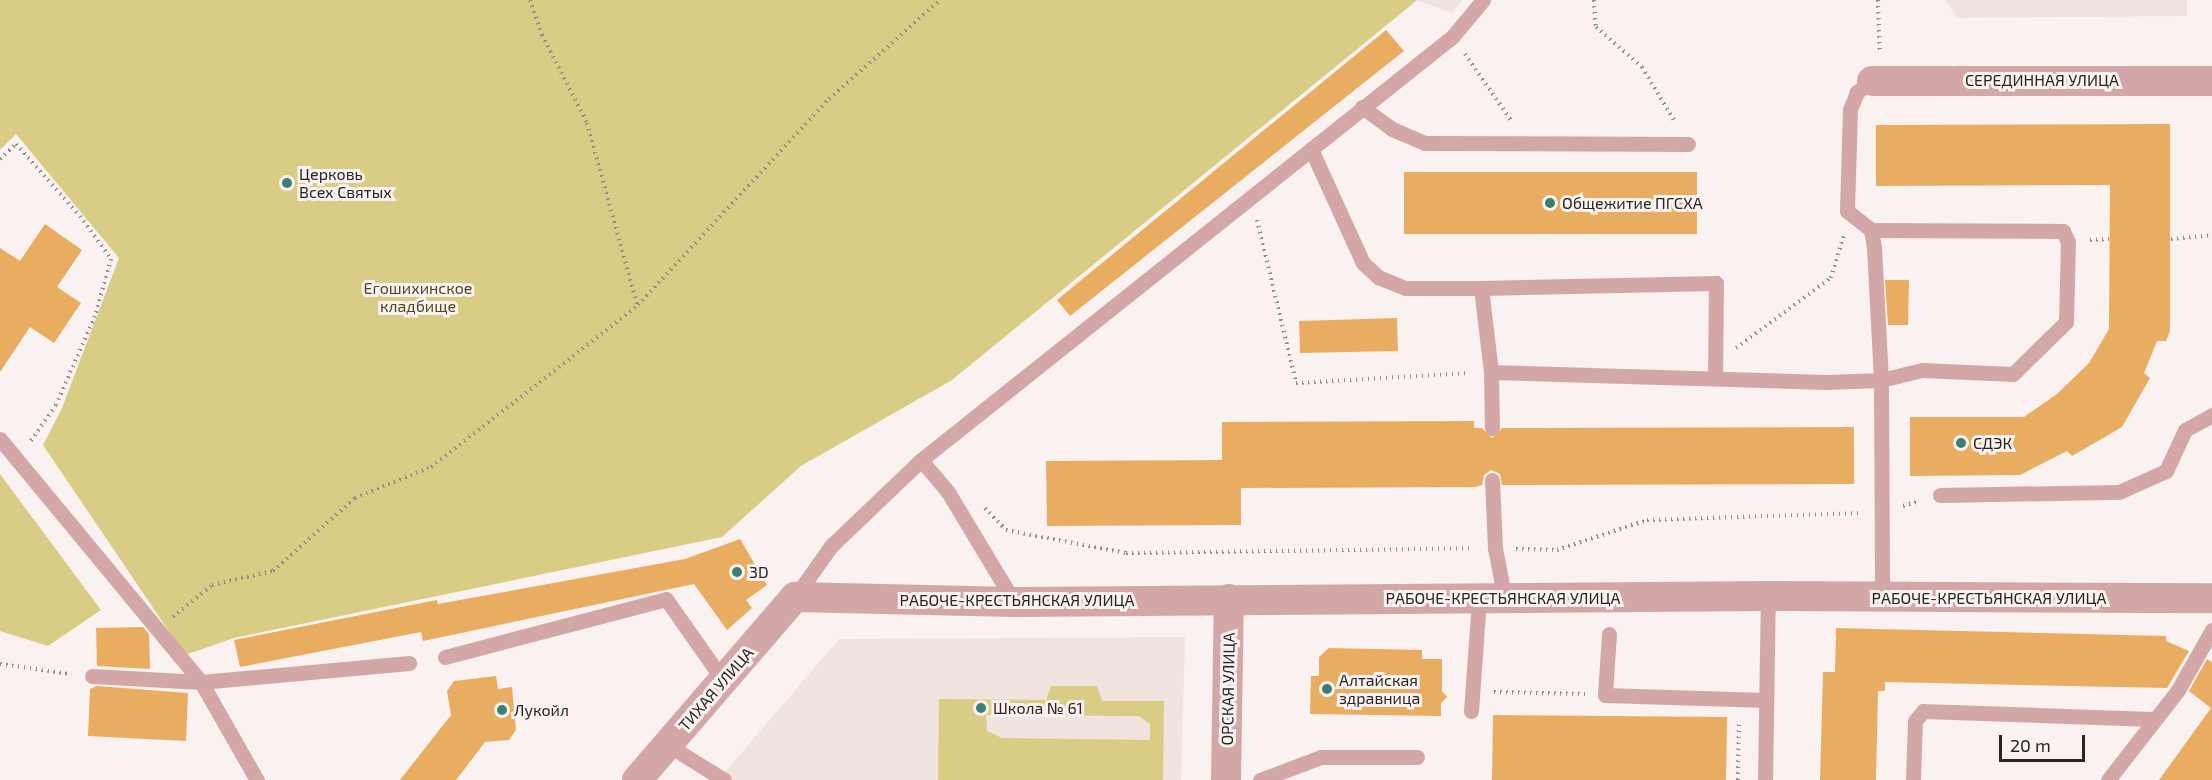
<!DOCTYPE html>
<meta charset="utf-8">
<style>
body{margin:0}
#map{position:relative;width:2212px;height:780px;overflow:hidden;background:#f9f2f0;font-family:"Exo 2",sans-serif}
div>[style]{position:absolute}
.built>*{inset:0;background:#f1e3dd}
.green>*{inset:0;background:#d9cc84}
.building>*{inset:0;background:#e8ad61}
.path>*{height:4px;margin-top:-2px;transform-origin:0;background:repeating-linear-gradient(90deg,#928d8c 0 1.5px,transparent 0 6px)}
.service>*{height:15px;margin:-7.5px;padding:0 7.5px;transform-origin:7.5px;border-radius:7.5px;background:#d3a7a8}
.minor>*{height:30px;margin:-15px;padding:0 15px;transform-origin:15px;border-radius:15px;background:#d3a7a8}
.dots>*{width:16px;height:16px;translate:-50% -50%;box-sizing:border-box;border:3px solid #f9f2f0;border-radius:50%}
span{translate:-50% -50%;white-space:nowrap;text-align:center;line-height:1.15;-webkit-text-stroke:6px #f9f2f0;paint-order:stroke}
.street-label{font-size:16px;color:#282625}
.poi-label{font-size:16px;color:#282625}
.left{translate:0 -50%;text-align:left}
.park-label{font-size:16px;color:#4e471f}
.scale{position:absolute;left:1999px;top:735px;width:86px;height:27px;box-sizing:border-box;border:3px solid #282625;border-top:0;padding-left:8px;font-size:18px;line-height:21px;white-space:nowrap;color:#282625;-webkit-text-stroke:4px #f9f2f0;paint-order:stroke}
</style>
<div id="map">
<div class="built">
<div style="clip-path:polygon(1416px 0,1462px 0,1452px 13px)"></div>
<div style="clip-path:polygon(1945px 0,2187px 0,2187px 16px,1957px 18px)"></div>
<div style="clip-path:polygon(1185px 637px,1181px 780px,718px 780px,839px 639px)"></div>
</div>
<div class="green">
<div style="clip-path:polygon(0 0,1416px 0,1416px 1px,952px 380px,801px 466px,722px 537px,234px 638px,185px 655px,43px 445px,62px 408px,119px 258px,16px 134px,0 150px)"></div>
<div style="clip-path:polygon(0 474px,101px 610px,48px 646px,0 631px)"></div>
<div style="clip-path:polygon(evenodd,1051px 686px,1097px 686px,1102px 701px,1164px 701px,1163px 780px,938px 780px,939px 699px,1046px 700px,1051px 686px,986px 715px,1139px 716px,1150px 724px,1150px 740px,1002px 738px,987px 731px,986px 715px)"></div>
</div>
<div class="building">
<div style="clip-path:polygon(1386px 30px,1404px 51px,1070px 316px,1057px 300px)"></div>
<div style="clip-path:polygon(2170px 124px,2170px 331px,2166px 341px,2157px 341px,2144px 373px,2150px 378px,2122px 427px,2072px 456px,2067px 451px,2020px 475px,1910px 476px,1910px 417px,2024px 417px,2057px 394px,2089px 363px,2109px 329px,2110px 185px,1876px 186px,1876px 125px)"></div>
<div style="clip-path:polygon(1404px 172px,1697px 172px,1697px 234px,1404px 234px)"></div>
<div style="clip-path:polygon(45px 224px,82px 250px,57px 287px,81px 303px,54px 343px,30px 327px,0 372px,0 248px,20px 261px)"></div>
<div style="clip-path:polygon(1885px 280px,1909px 280px,1908px 325px,1888px 325px)"></div>
<div style="clip-path:polygon(1397px 318px,1398px 351px,1300px 353px,1299px 321px)"></div>
<div style="clip-path:polygon(1474px 421px,1474px 428px,1482px 428px,1492px 438px,1502px 428px,1854px 427px,1854px 484px,1502px 485px,1500px 474px,1491px 470px,1484px 475px,1482px 485px,1475px 487px,1241px 488px,1241px 525px,1047px 526px,1046px 461px,1222px 460px,1222px 422px)"></div>
<div style="clip-path:polygon(740px 539px,767px 585px,746px 600px,752px 608px,727px 630px,694px 584px,423px 641px,421px 632px,240px 667px,234px 640px,437px 600px,438px 604px,685px 559px)"></div>
<div style="clip-path:polygon(143px 627px,149px 634px,150px 669px,97px 666px,96px 628px)"></div>
<div style="clip-path:polygon(1836px 628px,2166px 636px,2166px 641px,2189px 651px,2167px 688px,1885px 682px,1885px 691px,1878px 691px,1876px 780px,1820px 780px,1823px 672px,1835px 672px)"></div>
<div style="clip-path:polygon(1329px 648px,1422px 650px,1422px 659px,1442px 659px,1442px 691px,1447px 697px,1441px 703px,1441px 716px,1310px 714px,1311px 676px,1319px 676px,1319px 657px)"></div>
<div style="clip-path:polygon(2207px 659px,2212px 662px,2212px 780px,2159px 780px,2211px 708px,2189px 691px)"></div>
<div style="clip-path:polygon(496px 676px,498px 689px,512px 687px,516px 730px,509px 740px,485px 742px,456px 780px,400px 780px,451px 715px,447px 691px,454px 681px)"></div>
<div style="clip-path:polygon(97px 686px,188px 693px,186px 741px,88px 736px,90px 689px)"></div>
<div style="clip-path:polygon(1493px 715px,1727px 717px,1726px 780px,1492px 780px)"></div>
</div>
<div class="path">
<div style="left:530px;top:0;width:37px;rotate:71deg"></div>
<div style="left:542px;top:35px;width:99px;rotate:62.9deg"></div>
<div style="left:587px;top:123px;width:188px;rotate:74.6deg"></div>
<div style="left:1594px;top:0;width:27px;rotate:86deg"></div>
<div style="left:1596px;top:27px;width:61px;rotate:41deg"></div>
<div style="left:1642px;top:67px;width:64px;rotate:59deg"></div>
<div style="left:1878px;top:0;width:53px;rotate:87.8deg"></div>
<div style="left:1465px;top:54px;width:83px;rotate:55.3deg"></div>
<div style="left:0;top:159px;width:22px;rotate:-43deg"></div>
<div style="left:16px;top:144px;width:96px;rotate:48.4deg"></div>
<div style="left:80px;top:216px;width:53px;rotate:54.2deg"></div>
<div style="left:111px;top:259px;width:59px;rotate:105.7deg"></div>
<div style="left:95px;top:316px;width:97px;rotate:113.7deg"></div>
<div style="left:56px;top:405px;width:45px;rotate:125.1deg"></div>
<div style="left:1257px;top:220px;width:168px;rotate:76.5deg"></div>
<div style="left:1296px;top:383px;width:173px;rotate:-3.3deg"></div>
<div style="left:2171px;top:239px;width:41px;rotate:-5.6deg"></div>
<div style="left:2090px;top:240px;width:19px;rotate:-3deg"></div>
<div style="left:1736px;top:348px;width:118px;rotate:-36.4deg"></div>
<div style="left:1831px;top:278px;width:45px;rotate:-73.2deg"></div>
<div style="left:1903px;top:506px;width:17px;rotate:-17deg"></div>
<div style="left:985px;top:508px;width:30px;rotate:46deg"></div>
<div style="left:1006px;top:530px;width:122px;rotate:10.9deg"></div>
<div style="left:1126px;top:553px;width:347px;rotate:-0.8deg"></div>
<div style="left:1516px;top:549px;width:41px;rotate:1.4deg"></div>
<div style="left:1557px;top:550px;width:95px;rotate:-18.4deg"></div>
<div style="left:1647px;top:520px;width:214px;rotate:-1.9deg"></div>
<div style="left:173px;top:617px;width:50px;rotate:-39.4deg"></div>
<div style="left:212px;top:585px;width:63px;rotate:-12.9deg"></div>
<div style="left:273px;top:571px;width:110px;rotate:-41.7deg"></div>
<div style="left:355px;top:498px;width:82px;rotate:-22.2deg"></div>
<div style="left:431px;top:467px;width:263px;rotate:-38deg"></div>
<div style="left:638px;top:305px;width:281px;rotate:-47.2deg"></div>
<div style="left:829px;top:99px;width:149px;rotate:-41.7deg"></div>
<div style="left:0;top:664px;width:72px;rotate:8deg"></div>
<div style="left:1494px;top:692px;width:91px;rotate:1.3deg"></div>
<div style="left:1738px;top:780px;width:59px;rotate:-89deg"></div>
</div>
<div class="service">
<div style="left:1872px;top:81px;width:19px;rotate:144deg"></div>
<div style="left:1857px;top:92px;width:18px;rotate:112deg"></div>
<div style="left:1850px;top:109px;width:102px;rotate:91.7deg"></div>
<div style="left:1847px;top:211px;width:31px;rotate:38deg"></div>
<div style="left:1871px;top:230px;width:17px;rotate:80deg"></div>
<div style="left:1874px;top:247px;width:133px;rotate:87deg"></div>
<div style="left:1881px;top:380px;width:217px;rotate:89.7deg"></div>
<div style="left:1362px;top:107px;width:37px;rotate:36deg"></div>
<div style="left:1392px;top:129px;width:36px;rotate:23deg"></div>
<div style="left:1425px;top:143px;width:263px;rotate:0.2deg"></div>
<div style="left:1311px;top:149px;width:125px;rotate:65.5deg"></div>
<div style="left:1363px;top:263px;width:21px;rotate:43deg"></div>
<div style="left:1378px;top:277px;width:29px;rotate:22deg"></div>
<div style="left:1405px;top:288px;width:76px"></div>
<div style="left:1481px;top:288px;width:85px;rotate:83.2deg"></div>
<div style="left:1491px;top:372px;width:56px;rotate:89deg"></div>
<div style="left:1481px;top:288px;width:235px;rotate:-1.2deg"></div>
<div style="left:1716px;top:283px;width:95px;rotate:90.6deg"></div>
<div style="left:1491px;top:372px;width:335px;rotate:1.7deg"></div>
<div style="left:1826px;top:382px;width:55px;rotate:-2.1deg"></div>
<div style="left:1881px;top:380px;width:42px;rotate:-13.7deg"></div>
<div style="left:1922px;top:370px;width:91px;rotate:2.5deg"></div>
<div style="left:2013px;top:374px;width:74px;rotate:-44.5deg"></div>
<div style="left:2066px;top:322px;width:80px;rotate:-88.6deg"></div>
<div style="left:2068px;top:242px;width:12px;rotate:-114deg"></div>
<div style="left:2063px;top:231px;width:192px;rotate:-179.7deg"></div>
<div style="left:0;top:439px;width:315px;rotate:50.4deg"></div>
<div style="left:201px;top:682px;width:113px;rotate:60.3deg"></div>
<div style="left:921px;top:460px;width:42px;rotate:49.8deg"></div>
<div style="left:948px;top:492px;width:128px;rotate:59deg"></div>
<div style="left:1492px;top:480px;width:68px;rotate:87.5deg"></div>
<div style="left:1495px;top:548px;width:53px;rotate:79.1deg"></div>
<div style="left:1940px;top:495px;width:179px;rotate:-1deg"></div>
<div style="left:2119px;top:492px;width:51px;rotate:-24.1deg"></div>
<div style="left:2166px;top:471px;width:45px;rotate:-65.1deg"></div>
<div style="left:2185px;top:430px;width:31px;rotate:-29deg"></div>
<div style="left:795px;top:597px;width:62px;rotate:-54.8deg"></div>
<div style="left:831px;top:546px;width:124px;rotate:-43.7deg"></div>
<div style="left:921px;top:460px;width:679px;rotate:-38.54deg"></div>
<div style="left:1452px;top:37px;width:48px;rotate:-50deg"></div>
<div style="left:1609px;top:634px;width:61px;rotate:93.8deg"></div>
<div style="left:1605px;top:695px;width:161px;rotate:1.8deg"></div>
<div style="left:445px;top:657px;width:228px;rotate:-14.7deg"></div>
<div style="left:666px;top:599px;width:99px;rotate:54.9deg"></div>
<div style="left:92px;top:676px;width:109px;rotate:3.2deg"></div>
<div style="left:201px;top:682px;width:209px;rotate:-5.2deg"></div>
<div style="left:1471px;top:711px;width:112px;rotate:-85.9deg"></div>
<div style="left:668px;top:745px;width:66px;rotate:32deg"></div>
<div style="left:1260px;top:780px;width:65px;rotate:-20.7deg"></div>
<div style="left:1321px;top:757px;width:96px"></div>
<div style="left:1765px;top:780px;width:184px;rotate:-89.1deg"></div>
<div style="left:1913px;top:780px;width:59px;rotate:-88.1deg"></div>
<div style="left:1915px;top:721px;width:13px;rotate:-51deg"></div>
<div style="left:1923px;top:711px;width:229px;rotate:2deg"></div>
<div style="left:2108px;top:780px;width:114px;rotate:-52.1deg"></div>
<div style="left:2178px;top:690px;width:69px;rotate:-60.5deg"></div>
</div>
<div class="minor">
<div style="left:1872px;top:81px;width:340px"></div>
<div style="left:637px;top:780px;width:242px;rotate:-49.2deg"></div>
<div style="left:795px;top:597px;width:219px;rotate:1.3deg"></div>
<div style="left:1014px;top:602px;width:754px;rotate:-0.46deg"></div>
<div style="left:1768px;top:596px;width:444px;rotate:0.3deg"></div>
<div style="left:1226px;top:780px;width:181px;rotate:-89.1deg"></div>
</div>
<div class="dots">
<div style="left:287px;top:183px;background:#3b7f72"></div>
<div style="left:1550px;top:203px;background:#3b7f72"></div>
<div style="left:1961px;top:443px;background:#3b7f72"></div>
<div style="left:737px;top:572px;background:#3b7f72"></div>
<div style="left:1327px;top:689px;background:#3b7f72"></div>
<div style="left:981px;top:708px;background:#3b7f72"></div>
<div style="left:502px;top:710px;background:#3b7f72"></div>
</div>
<div class="street-label">
<span style="left:2042px;top:80px">СЕРЕДИННАЯ УЛИЦА</span>
<span style="left:1503px;top:598px">РАБОЧЕ-КРЕСТЬЯНСКАЯ УЛИЦА</span>
<span style="left:1989px;top:598px">РАБОЧЕ-КРЕСТЬЯНСКАЯ УЛИЦА</span>
<span style="left:1017px;top:600px">РАБОЧЕ-КРЕСТЬЯНСКАЯ УЛИЦА</span>
<span style="left:716px;top:689px;rotate:-49deg">ТИХАЯ УЛИЦА</span>
<span style="left:1228px;top:689px;rotate:-89deg">ОРСКАЯ УЛИЦА</span>
</div>
<div class="poi-label">
<span class="left" style="left:299px;top:183px">Церковь<br>Всех Святых</span>
<span class="left" style="left:1562px;top:203px">Общежитие ПГСХА</span>
<span class="left" style="left:1973px;top:443px">СДЭК</span>
<span class="left" style="left:749px;top:572px">3D</span>
<span class="left" style="left:1339px;top:689px">Алтайская<br>здравница</span>
<span class="left" style="left:993px;top:708px">Школа № 61</span>
<span class="left" style="left:514px;top:710px">Лукойл</span>
</div>
<div class="park-label">
<span style="left:418px;top:297px">Егошихинское<br>кладбище</span>
</div>
<div class="scale">20 m</div>
</div>
